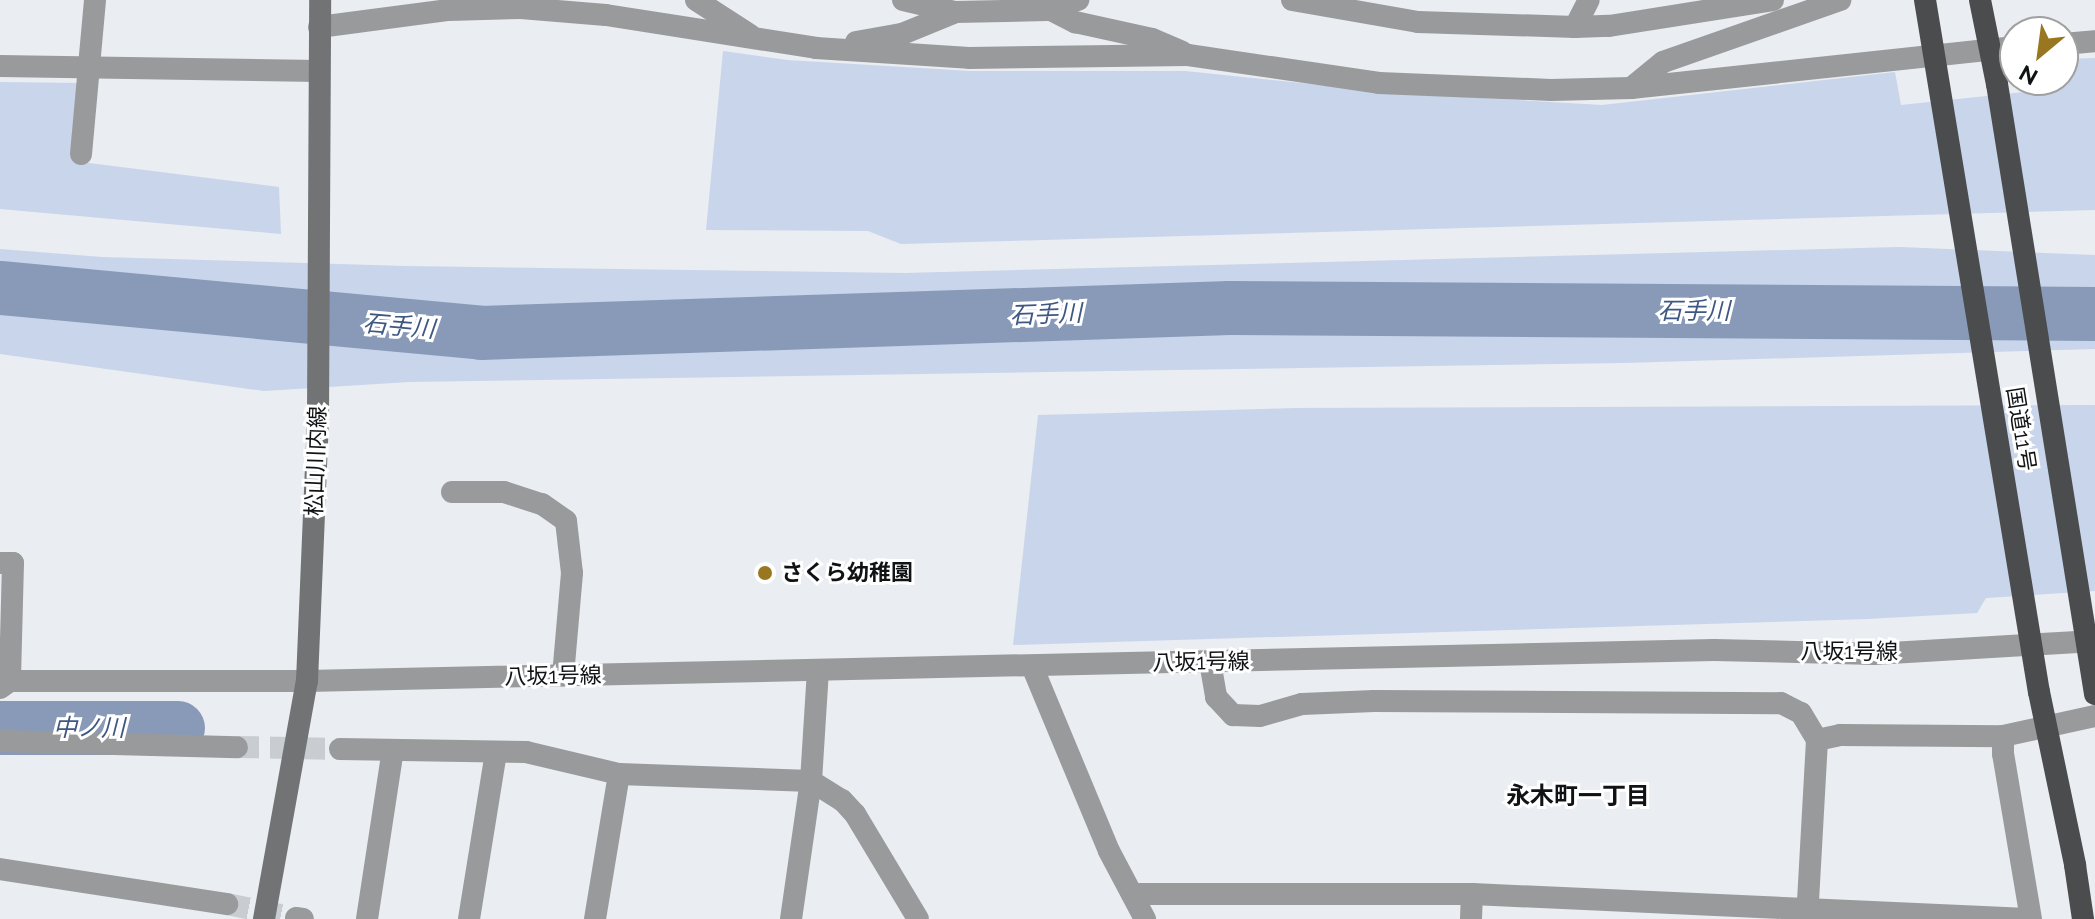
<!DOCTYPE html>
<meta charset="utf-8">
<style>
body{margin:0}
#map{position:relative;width:2095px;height:919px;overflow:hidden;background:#eaedf1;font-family:Raleway,"Noto Sans JP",sans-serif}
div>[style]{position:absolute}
.green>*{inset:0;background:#c8d5eb}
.river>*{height:54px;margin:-27px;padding:0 27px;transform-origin:27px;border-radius:27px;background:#899ab8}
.minor-tunnel>*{height:22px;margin-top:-11px;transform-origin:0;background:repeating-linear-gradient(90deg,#c9ccd0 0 22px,transparent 0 33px)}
.minor>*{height:22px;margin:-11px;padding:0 11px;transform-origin:11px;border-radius:11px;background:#999a9c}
.tertiary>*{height:22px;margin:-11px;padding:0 11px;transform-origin:11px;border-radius:11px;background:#999a9c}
.secondary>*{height:22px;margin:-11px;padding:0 11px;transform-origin:11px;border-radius:11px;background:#717375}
.trunk>*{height:22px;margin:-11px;padding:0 11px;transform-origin:11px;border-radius:11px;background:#4a4c4e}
.trunk-bridge>*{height:22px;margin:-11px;padding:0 11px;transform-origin:11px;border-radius:11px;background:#4a4c4e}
.dots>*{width:22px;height:22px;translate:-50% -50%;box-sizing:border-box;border:4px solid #fff;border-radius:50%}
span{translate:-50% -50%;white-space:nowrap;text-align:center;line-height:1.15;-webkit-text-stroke:6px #fff;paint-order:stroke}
.street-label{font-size:22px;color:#111214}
.poi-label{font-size:22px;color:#111214;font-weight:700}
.left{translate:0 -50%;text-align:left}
.water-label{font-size:24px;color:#3e5783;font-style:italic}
.neighbourhood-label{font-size:24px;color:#111214;font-weight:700}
.north{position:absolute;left:1999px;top:16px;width:80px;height:80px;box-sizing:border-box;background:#fff;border:2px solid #a0a0a1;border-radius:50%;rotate:209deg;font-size:22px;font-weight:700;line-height:32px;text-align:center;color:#111214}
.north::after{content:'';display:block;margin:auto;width:28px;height:36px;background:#997721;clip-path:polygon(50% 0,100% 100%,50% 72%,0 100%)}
</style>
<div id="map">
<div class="green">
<div style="clip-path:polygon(723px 51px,787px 60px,970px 71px,1185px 71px,1397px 93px,1602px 105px,1895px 72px,1901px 105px,2035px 91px,2033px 80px,2063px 80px,2063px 59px,2095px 58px,2095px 210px,901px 244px,868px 231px,706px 230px)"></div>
<div style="clip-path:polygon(0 82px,81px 83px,73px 161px,279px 187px,281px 234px,0 209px)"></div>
<div style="clip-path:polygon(1899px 247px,2095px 255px,2095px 349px,1623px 363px,409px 382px,264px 391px,0 354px,0 249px,102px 257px,405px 266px,905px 273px)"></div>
<div style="clip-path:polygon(2095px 405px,2095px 591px,1986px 598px,1977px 613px,1867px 619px,1013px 645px,1038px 415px,1296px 408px)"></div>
</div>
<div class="river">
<div style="left:0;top:288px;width:483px;rotate:5.3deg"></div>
<div style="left:481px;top:333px;width:749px;rotate:-1.91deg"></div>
<div style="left:1230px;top:308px;width:865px;rotate:0.4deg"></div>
<div style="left:0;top:728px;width:178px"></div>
</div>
<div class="minor-tunnel">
<div style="left:237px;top:747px;width:103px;rotate:1.1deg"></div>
<div style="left:227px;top:904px;width:70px;rotate:11.5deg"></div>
</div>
<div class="minor">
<div style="left:696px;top:0;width:64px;rotate:32.9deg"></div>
<div style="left:903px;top:0;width:53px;rotate:13deg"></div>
<div style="left:955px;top:12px;width:92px;rotate:-1.2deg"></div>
<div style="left:1047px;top:10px;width:33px;rotate:-18deg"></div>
<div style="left:1292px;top:0;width:128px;rotate:9.9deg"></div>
<div style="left:1418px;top:22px;width:157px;rotate:1.8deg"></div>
<div style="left:1575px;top:27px;width:34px;rotate:-2deg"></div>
<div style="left:1609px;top:26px;width:166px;rotate:-9deg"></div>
<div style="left:1045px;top:7px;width:34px;rotate:27deg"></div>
<div style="left:1075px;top:22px;width:79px;rotate:12.4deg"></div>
<div style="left:1152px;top:39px;width:33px;rotate:23deg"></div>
<div style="left:319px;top:27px;width:131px;rotate:-7.5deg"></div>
<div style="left:449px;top:10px;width:72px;rotate:-1.6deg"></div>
<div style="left:521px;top:8px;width:85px;rotate:4.7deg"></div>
<div style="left:606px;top:15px;width:213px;rotate:8.9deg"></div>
<div style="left:816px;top:48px;width:153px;rotate:3.7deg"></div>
<div style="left:969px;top:58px;width:219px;rotate:-0.8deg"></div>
<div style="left:1188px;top:55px;width:193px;rotate:8.3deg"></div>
<div style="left:1379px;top:83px;width:172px;rotate:2.3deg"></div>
<div style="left:1551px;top:90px;width:80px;rotate:-1.4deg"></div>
<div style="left:1631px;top:88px;width:386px;rotate:-6.1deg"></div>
<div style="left:1575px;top:27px;width:30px;rotate:-63deg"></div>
<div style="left:856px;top:42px;width:47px;rotate:-9.9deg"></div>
<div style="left:902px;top:34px;width:58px;rotate:-22.2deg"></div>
<div style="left:2063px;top:44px;width:32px;rotate:-5deg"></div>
<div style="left:0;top:66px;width:318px;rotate:0.9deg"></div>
<div style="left:1631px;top:88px;width:41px;rotate:-39.1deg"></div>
<div style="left:1663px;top:62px;width:188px;rotate:-19.3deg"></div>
<div style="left:81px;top:154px;width:155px;rotate:-84.8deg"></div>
<div style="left:452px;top:492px;width:52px"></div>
<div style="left:504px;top:492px;width:40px;rotate:18deg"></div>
<div style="left:542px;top:504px;width:29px;rotate:35deg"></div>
<div style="left:566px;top:521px;width:52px;rotate:83.4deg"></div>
<div style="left:572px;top:573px;width:103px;rotate:95deg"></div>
<div style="left:0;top:563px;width:13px"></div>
<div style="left:13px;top:563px;width:118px;rotate:91.5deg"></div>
<div style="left:10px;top:681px;width:12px;rotate:145deg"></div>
<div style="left:1210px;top:662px;width:36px;rotate:80deg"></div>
<div style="left:1216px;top:697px;width:25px;rotate:47deg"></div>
<div style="left:1233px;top:715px;width:27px;rotate:2deg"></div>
<div style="left:1260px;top:716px;width:44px;rotate:-15.9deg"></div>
<div style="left:1302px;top:704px;width:72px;rotate:-2.4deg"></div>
<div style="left:1374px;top:701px;width:407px;rotate:0.3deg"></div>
<div style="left:1781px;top:703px;width:22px;rotate:27deg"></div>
<div style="left:1801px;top:713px;width:31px;rotate:59deg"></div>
<div style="left:1032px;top:666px;width:200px;rotate:67.4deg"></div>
<div style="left:1109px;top:851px;width:77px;rotate:62.1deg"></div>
<div style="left:0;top:741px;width:237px;rotate:1.5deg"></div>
<div style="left:340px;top:749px;width:186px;rotate:0.9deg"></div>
<div style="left:526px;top:752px;width:96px;rotate:13.3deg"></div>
<div style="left:619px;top:774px;width:192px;rotate:2.1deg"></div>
<div style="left:811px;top:781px;width:36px;rotate:32deg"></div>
<div style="left:842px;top:800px;width:19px;rotate:47deg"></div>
<div style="left:855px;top:814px;width:122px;rotate:59deg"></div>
<div style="left:0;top:869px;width:230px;rotate:8.8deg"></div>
<div style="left:1132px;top:894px;width:340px"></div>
<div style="left:1472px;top:894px;width:556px;rotate:2.58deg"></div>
<div style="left:296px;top:918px;width:7px;rotate:8deg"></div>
<div style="left:367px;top:919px;width:171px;rotate:-81.3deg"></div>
<div style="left:469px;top:919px;width:169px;rotate:-80.8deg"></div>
<div style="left:595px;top:919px;width:147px;rotate:-80.6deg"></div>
<div style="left:791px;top:919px;width:139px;rotate:-81.8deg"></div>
<div style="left:811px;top:781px;width:111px;rotate:-86.4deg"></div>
<div style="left:1471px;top:919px;width:25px;rotate:-88deg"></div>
<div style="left:1807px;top:919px;width:179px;rotate:-86.8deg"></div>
<div style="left:1817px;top:740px;width:24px;rotate:-12deg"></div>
<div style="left:1840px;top:735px;width:163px;rotate:0.4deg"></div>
<div style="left:2031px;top:919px;width:167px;rotate:-99.6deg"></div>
<div style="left:2003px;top:754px;width:18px;rotate:-90deg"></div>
<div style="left:2003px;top:736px;width:94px;rotate:-12.3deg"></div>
</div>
<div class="tertiary">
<div style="left:0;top:681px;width:307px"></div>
<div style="left:307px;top:681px;width:1407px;rotate:-1.26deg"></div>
<div style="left:1714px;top:650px;width:160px;rotate:1.4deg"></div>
<div style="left:1874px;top:654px;width:221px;rotate:-3.4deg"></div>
</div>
<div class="secondary">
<div style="left:264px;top:919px;width:242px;rotate:-79.8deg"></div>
<div style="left:307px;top:681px;width:264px;rotate:-87.6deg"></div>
<div style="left:318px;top:417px;width:417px;rotate:-89.7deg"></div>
</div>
<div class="trunk">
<div style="left:1925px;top:0;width:701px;rotate:80.65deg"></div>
<div style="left:1980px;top:0;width:86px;rotate:78.6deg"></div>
<div style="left:1997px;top:84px;width:618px;rotate:80.87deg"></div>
<div style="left:2075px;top:865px;width:55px;rotate:81.6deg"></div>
</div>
<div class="trunk-bridge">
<div style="left:2039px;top:692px;width:177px;rotate:78.2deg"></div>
</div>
<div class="dots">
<div style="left:765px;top:573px;background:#997721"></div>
</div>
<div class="street-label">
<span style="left:2021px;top:429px;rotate:81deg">国道11号</span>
<span style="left:316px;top:461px;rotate:-88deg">松山川内線</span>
<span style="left:1849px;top:652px">八坂1号線</span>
<span style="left:1201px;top:662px;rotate:-1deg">八坂1号線</span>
<span style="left:553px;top:676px;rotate:-1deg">八坂1号線</span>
</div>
<div class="poi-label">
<span class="left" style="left:781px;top:573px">さくら幼稚園</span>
</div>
<div class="water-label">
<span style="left:1694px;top:311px">石手川</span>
<span style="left:1046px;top:314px;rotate:-2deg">石手川</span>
<span style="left:399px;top:326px;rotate:5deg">石手川</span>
<span style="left:89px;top:728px">中ノ川</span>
</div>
<div class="neighbourhood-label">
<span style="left:1578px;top:796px">永木町一丁目</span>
</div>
<div class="north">N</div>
</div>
